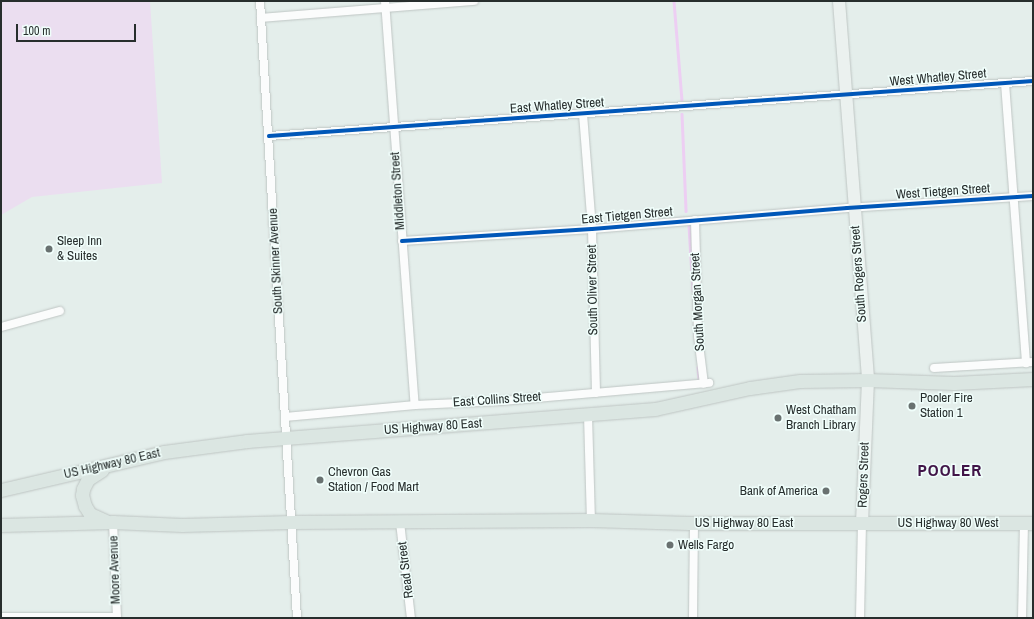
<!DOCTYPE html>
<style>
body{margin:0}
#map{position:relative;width:1034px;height:619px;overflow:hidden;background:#e4eeeb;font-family:"Archivo Narrow",sans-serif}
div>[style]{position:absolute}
.green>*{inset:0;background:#ebdef0}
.stream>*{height:2.5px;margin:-1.25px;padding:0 1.25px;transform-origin:1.25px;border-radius:1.25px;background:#edcef3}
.roads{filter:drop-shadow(0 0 1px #bec5c3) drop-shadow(0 0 1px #bec5c3)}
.street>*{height:8px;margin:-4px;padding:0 4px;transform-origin:4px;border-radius:4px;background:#fbfcfc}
.secondary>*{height:12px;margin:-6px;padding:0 6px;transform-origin:6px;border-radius:6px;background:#ebf1ef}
.primary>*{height:13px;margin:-6.5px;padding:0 6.5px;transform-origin:6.5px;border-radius:6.5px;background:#dbe6e2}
.cycleway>*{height:4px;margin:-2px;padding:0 2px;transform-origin:2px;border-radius:2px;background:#0057b8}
.dots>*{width:11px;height:11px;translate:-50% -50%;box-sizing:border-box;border:2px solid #f0fefb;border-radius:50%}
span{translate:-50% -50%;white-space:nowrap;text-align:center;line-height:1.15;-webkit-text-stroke:3px #f0fefb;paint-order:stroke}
.street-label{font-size:13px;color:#272e2d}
.poi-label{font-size:13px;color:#272e2d}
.left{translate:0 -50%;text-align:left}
.right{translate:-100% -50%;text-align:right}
.district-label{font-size:17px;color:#411548;font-weight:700;letter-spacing:1px}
.frame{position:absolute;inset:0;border:2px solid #272e2d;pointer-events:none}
.scale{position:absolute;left:16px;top:24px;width:120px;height:18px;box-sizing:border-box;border:2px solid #272e2d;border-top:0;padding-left:5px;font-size:12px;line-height:14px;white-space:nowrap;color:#272e2d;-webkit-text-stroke:3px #f0fefb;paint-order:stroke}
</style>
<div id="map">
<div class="green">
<div style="clip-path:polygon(1px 1px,150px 1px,162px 183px,32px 197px,1px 215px)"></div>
</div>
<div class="stream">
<div style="left:674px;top:1px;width:99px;rotate:85.4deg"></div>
<div style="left:682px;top:114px;width:97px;rotate:87.6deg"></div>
<div style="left:689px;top:226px;width:64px;rotate:86.4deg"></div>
<div style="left:698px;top:367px;width:12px;rotate:85deg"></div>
</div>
<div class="roads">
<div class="street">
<div style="left:260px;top:1px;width:618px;rotate:86.57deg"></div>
<div style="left:385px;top:1px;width:405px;rotate:85.8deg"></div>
<div style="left:261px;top:18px;width:214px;rotate:-4.6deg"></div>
<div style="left:1005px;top:83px;width:281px;rotate:85.7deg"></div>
<div style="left:583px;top:114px;width:115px;rotate:85.5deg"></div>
<div style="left:592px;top:229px;width:164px;rotate:88.6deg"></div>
<div style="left:269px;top:136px;width:766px;rotate:-4.12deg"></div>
<div style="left:695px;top:220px;width:116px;rotate:88.5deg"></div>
<div style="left:698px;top:336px;width:48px;rotate:82.9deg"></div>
<div style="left:402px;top:241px;width:190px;rotate:-3.6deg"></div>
<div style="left:592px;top:229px;width:256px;rotate:-4.7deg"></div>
<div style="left:847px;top:208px;width:186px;rotate:-3.7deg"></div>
<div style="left:1px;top:327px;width:61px;rotate:-15.2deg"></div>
<div style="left:934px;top:368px;width:99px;rotate:-3.5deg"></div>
<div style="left:588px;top:415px;width:105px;rotate:88.4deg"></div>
<div style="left:285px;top:417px;width:131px;rotate:-5.3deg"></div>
<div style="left:415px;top:405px;width:87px;rotate:-2.6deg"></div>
<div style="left:502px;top:401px;width:208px;rotate:-5deg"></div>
<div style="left:113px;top:522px;width:96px;rotate:87.6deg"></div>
<div style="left:400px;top:522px;width:97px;rotate:83.5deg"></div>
<div style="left:1px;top:617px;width:116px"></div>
<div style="left:693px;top:618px;width:95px;rotate:-89.4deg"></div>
<div style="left:860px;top:618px;width:96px;rotate:-88.8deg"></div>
<div style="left:1022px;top:618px;width:95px;rotate:-88.8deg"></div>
</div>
<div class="secondary">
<div style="left:839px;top:1px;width:380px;rotate:85.6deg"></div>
<div style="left:868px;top:380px;width:142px;rotate:92.4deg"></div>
</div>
<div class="primary">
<div style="left:102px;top:470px;width:17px;rotate:147deg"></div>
<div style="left:88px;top:479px;width:11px;rotate:117deg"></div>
<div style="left:83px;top:489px;width:6px;rotate:99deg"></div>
<div style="left:82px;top:495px;width:11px;rotate:75deg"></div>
<div style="left:85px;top:506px;width:9px;rotate:58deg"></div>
<div style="left:90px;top:514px;width:17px;rotate:24deg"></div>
<div style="left:1px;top:490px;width:167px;rotate:-13.1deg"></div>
<div style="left:164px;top:452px;width:84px;rotate:-7.5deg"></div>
<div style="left:247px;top:441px;width:409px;rotate:-4.5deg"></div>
<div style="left:655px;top:409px;width:97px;rotate:-12.5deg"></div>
<div style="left:750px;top:388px;width:50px;rotate:-8deg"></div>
<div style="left:800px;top:381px;width:68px;rotate:-0.8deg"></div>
<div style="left:868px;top:380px;width:86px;rotate:2deg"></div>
<div style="left:954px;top:383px;width:79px;rotate:-2.9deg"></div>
<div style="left:1px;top:525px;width:112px;rotate:-1.5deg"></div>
<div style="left:113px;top:522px;width:69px;rotate:2.5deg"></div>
<div style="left:182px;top:525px;width:109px;rotate:-1.6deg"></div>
<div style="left:291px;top:522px;width:300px;rotate:-0.4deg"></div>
<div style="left:591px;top:520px;width:98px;rotate:1.8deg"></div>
<div style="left:689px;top:523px;width:344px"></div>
</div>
</div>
<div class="cycleway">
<div style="left:269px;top:136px;width:766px;rotate:-4.12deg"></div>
<div style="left:402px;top:241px;width:190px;rotate:-3.6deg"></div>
<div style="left:592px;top:229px;width:256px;rotate:-4.7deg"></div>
<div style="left:847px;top:208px;width:186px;rotate:-3.7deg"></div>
</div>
<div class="dots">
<div style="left:49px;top:249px;background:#697170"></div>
<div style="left:912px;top:406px;background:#697170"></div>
<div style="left:778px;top:418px;background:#697170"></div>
<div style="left:320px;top:480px;background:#697170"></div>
<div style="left:826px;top:491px;background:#697170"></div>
<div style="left:670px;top:545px;background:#697170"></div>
</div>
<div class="street-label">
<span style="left:938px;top:78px;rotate:-5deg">West Whatley Street</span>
<span style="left:557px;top:106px;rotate:-4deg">East Whatley Street</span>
<span style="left:398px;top:191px;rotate:-94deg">Middleton Street</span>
<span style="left:943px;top:192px;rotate:-4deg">West Tietgen Street</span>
<span style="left:627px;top:216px;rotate:-5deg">East Tietgen Street</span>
<span style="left:276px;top:261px;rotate:-93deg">South Skinner Avenue</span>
<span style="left:859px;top:274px;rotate:-94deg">South Rogers Street</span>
<span style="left:593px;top:290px;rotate:-91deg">South Oliver Street</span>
<span style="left:698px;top:302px;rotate:-93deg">South Morgan Street</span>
<span style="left:497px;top:400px;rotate:-4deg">East Collins Street</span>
<span style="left:433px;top:427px;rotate:-4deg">US Highway 80 East</span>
<span style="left:112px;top:464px;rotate:-13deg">US Highway 80 East</span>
<span style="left:864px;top:475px;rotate:-88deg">Rogers Street</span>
<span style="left:744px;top:523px">US Highway 80 East</span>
<span style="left:948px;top:523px">US Highway 80 West</span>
<span style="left:115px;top:570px;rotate:-92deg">Moore Avenue</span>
<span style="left:406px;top:570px;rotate:-97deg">Read Street</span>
</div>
<div class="poi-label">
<span class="left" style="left:57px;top:249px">Sleep Inn<br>&amp; Suites</span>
<span class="left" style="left:920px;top:406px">Pooler Fire<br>Station 1</span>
<span class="left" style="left:786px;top:418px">West Chatham<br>Branch Library</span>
<span class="left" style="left:328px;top:480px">Chevron Gas<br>Station / Food Mart</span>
<span class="right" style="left:818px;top:491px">Bank of America</span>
<span class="left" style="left:678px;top:545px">Wells Fargo</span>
</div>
<div class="district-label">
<span style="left:950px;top:470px">POOLER</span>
</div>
<div class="frame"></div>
<div class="scale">100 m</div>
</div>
